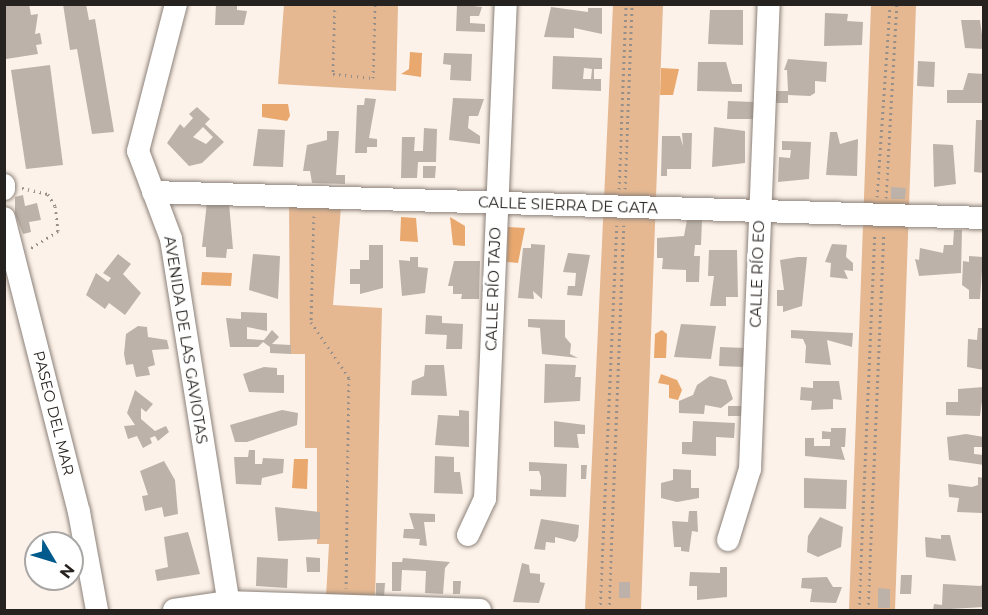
<!DOCTYPE html>
<meta charset="utf-8">
<style>
body{margin:0}
#map{position:relative;width:988px;height:615px;overflow:hidden;background:#fdf2e9;font-family:Montserrat,sans-serif}
div>[style]{position:absolute}
.green>*{inset:0;background:#e5b892}
.water>*{inset:0;background:#e9a86e}
.building>*{inset:0;background:#bcb2a9}
.path>*{height:3px;margin-top:-1.5px;transform-origin:0;background:repeating-linear-gradient(90deg,#978f89 0 1.5px,transparent 0 6px)}
.roads{filter:drop-shadow(0 0 2px #8b8179) drop-shadow(0 0 2px #8b8179)}
.minor>*{height:22px;margin:-11px;padding:0 11px;transform-origin:11px;border-radius:11px;background:#fff}
span{translate:-50% -50%;white-space:nowrap;text-align:center;line-height:1.15;-webkit-text-stroke:4.5px #fff;paint-order:stroke}
.street-label{font-size:15px;color:#26221f}
.frame{position:absolute;inset:0;border:6px solid #26221f;pointer-events:none}
.north{position:absolute;left:24px;top:531px;width:60px;height:60px;box-sizing:border-box;background:#fff;border:2px solid #a8a7a5;border-radius:50%;rotate:128deg;font-size:16px;font-weight:700;line-height:24px;text-align:center;color:#26221f}
.north::after{content:'';display:block;margin:auto;width:21px;height:27px;background:#005b8c;clip-path:polygon(50% 0,100% 100%,50% 72%,0 100%)}
</style>
<div id="map">
<div class="green">
<div style="clip-path:polygon(284px 4px,398px 5px,396px 91px,278px 84px)"></div>
<div style="clip-path:polygon(613px 5px,663px 5px,641px 610px,585px 610px)"></div>
<div style="clip-path:polygon(871px 5px,916px 5px,895px 610px,849px 610px)"></div>
<div style="clip-path:polygon(289px 202px,341px 207px,333px 305px,382px 308px,375px 601px,326px 597px,329px 544px,317px 544px,317px 448px,305px 448px,305px 354px,290px 354px)"></div>
</div>
<div class="water">
<div style="clip-path:polygon(410px 52px,422px 53px,421px 77px,401px 74px,409px 69px)"></div>
<div style="clip-path:polygon(661px 68px,679px 69px,673px 95px,660px 95px)"></div>
<div style="clip-path:polygon(262px 104px,288px 104px,290px 116px,287px 121px,262px 117px)"></div>
<div style="clip-path:polygon(401px 217px,416px 218px,418px 242px,400px 241px)"></div>
<div style="clip-path:polygon(450px 217px,465px 226px,465px 246px,453px 245px)"></div>
<div style="clip-path:polygon(508px 227px,525px 228px,518px 263px,507px 262px)"></div>
<div style="clip-path:polygon(202px 272px,232px 273px,231px 286px,201px 285px)"></div>
<div style="clip-path:polygon(662px 330px,667px 334px,666px 358px,654px 358px,655px 334px)"></div>
<div style="clip-path:polygon(661px 374px,677px 380px,682px 390px,678px 400px,669px 398px,669px 385px,658px 383px)"></div>
<div style="clip-path:polygon(294px 459px,308px 459px,307px 489px,292px 488px)"></div>
</div>
<div class="building">
<div style="clip-path:polygon(4px 4px,29px 4px,31px 15px,38px 14px,35px 34px,40px 33px,42px 44px,36px 45px,38px 54px,6px 59px)"></div>
<div style="clip-path:polygon(63px 4px,86px 4px,89px 20px,95px 19px,114px 132px,92px 134px,77px 49px,70px 50px)"></div>
<div style="clip-path:polygon(216px 4px,237px 4px,237px 10px,247px 11px,244px 25px,215px 25px)"></div>
<div style="clip-path:polygon(457px 4px,482px 7px,479px 16px,470px 16px,470px 23px,485px 24px,485px 32px,456px 31px)"></div>
<div style="clip-path:polygon(551px 7px,588px 12px,588px 8px,602px 8px,602px 34px,574px 28px,574px 38px,544px 37px)"></div>
<div style="clip-path:polygon(710px 10px,743px 10px,743px 45px,708px 44px)"></div>
<div style="clip-path:polygon(825px 13px,848px 14px,847px 21px,863px 22px,862px 45px,824px 46px)"></div>
<div style="clip-path:polygon(961px 20px,980px 20px,984px 49px,965px 48px)"></div>
<div style="clip-path:polygon(444px 53px,472px 54px,471px 81px,450px 80px,451px 65px,443px 64px)"></div>
<div style="clip-path:polygon(evenodd,553px 56px,602px 58px,602px 69px,594px 69px,594px 79px,601px 79px,601px 91px,552px 89px,553px 56px,584px 68px,592px 69px,591px 79px,583px 79px,584px 68px)"></div>
<div style="clip-path:polygon(788px 59px,827px 62px,826px 82px,815px 81px,815px 93px,810px 96px,788px 95px,788px 103px,772px 103px,772px 91px,788px 91px,787px 70px,784px 70px)"></div>
<div style="clip-path:polygon(918px 61px,935px 62px,934px 87px,917px 86px)"></div>
<div style="clip-path:polygon(698px 62px,726px 62px,732px 84px,742px 84px,742px 92px,697px 91px)"></div>
<div style="clip-path:polygon(50px 65px,63px 165px,26px 169px,11px 70px)"></div>
<div style="clip-path:polygon(968px 73px,984px 74px,984px 103px,947px 103px,947px 90px,963px 90px)"></div>
<div style="clip-path:polygon(365px 98px,376px 99px,369px 138px,377px 139px,377px 147px,367px 147px,367px 153px,355px 153px,357px 105px,364px 105px)"></div>
<div style="clip-path:polygon(453px 98px,484px 99px,478px 116px,469px 116px,468px 128px,480px 136px,480px 144px,449px 140px)"></div>
<div style="clip-path:polygon(728px 101px,754px 102px,754px 119px,727px 119px)"></div>
<div style="clip-path:polygon(evenodd,197px 107px,210px 119px,205px 124px,224px 142px,202px 163px,189px 166px,167px 143px,180px 124px,184px 128px,193px 118px,189px 114px,197px 107px,203px 127px,213px 137px,206px 144px,193px 137px,203px 127px)"></div>
<div style="clip-path:polygon(976px 120px,984px 120px,984px 173px,974px 172px)"></div>
<div style="clip-path:polygon(714px 127px,745px 131px,745px 163px,712px 167px)"></div>
<div style="clip-path:polygon(424px 128px,437px 129px,436px 162px,418px 162px,417px 178px,401px 178px,402px 137px,415px 137px,414px 151px,423px 151px)"></div>
<div style="clip-path:polygon(258px 129px,285px 130px,283px 167px,253px 166px)"></div>
<div style="clip-path:polygon(327px 131px,339px 131px,336px 175px,345px 175px,345px 184px,312px 183px,310px 171px,303px 171px,307px 145px,327px 140px)"></div>
<div style="clip-path:polygon(830px 132px,837px 132px,840px 144px,858px 139px,857px 176px,826px 175px)"></div>
<div style="clip-path:polygon(682px 133px,692px 133px,691px 169px,667px 169px,667px 176px,661px 176px,662px 136px,680px 136px,683px 146px)"></div>
<div style="clip-path:polygon(782px 141px,811px 142px,809px 179px,778px 182px,779px 157px,790px 158px,791px 150px,782px 150px)"></div>
<div style="clip-path:polygon(933px 144px,953px 145px,956px 184px,934px 187px)"></div>
<div style="clip-path:polygon(423px 166px,436px 166px,435px 178px,423px 178px)"></div>
<div style="clip-path:polygon(891px 187px,906px 188px,905px 199px,891px 199px)"></div>
<div style="clip-path:polygon(23px 195px,25px 206px,37px 203px,41px 220px,29px 222px,31px 232px,23px 234px,15px 214px,15px 197px)"></div>
<div style="clip-path:polygon(207px 202px,229px 203px,233px 249px,227px 249px,226px 258px,206px 257px,206px 247px,202px 247px)"></div>
<div style="clip-path:polygon(687px 220px,702px 220px,701px 245px,695px 245px,694px 256px,700px 256px,699px 282px,686px 282px,686px 270px,662px 269px,663px 258px,657px 258px,657px 238px,684px 236px)"></div>
<div style="clip-path:polygon(954px 230px,962px 230px,961px 273px,919px 276px,915px 259px,919px 260px,920px 248px,943px 253px,944px 245px,953px 245px)"></div>
<div style="clip-path:polygon(531px 244px,545px 245px,542px 299px,533px 291px,534px 299px,518px 298px,523px 248px,531px 248px)"></div>
<div style="clip-path:polygon(832px 244px,847px 245px,846px 257px,853px 263px,853px 271px,844px 270px,848px 279px,830px 277px,831px 263px,825px 262px)"></div>
<div style="clip-path:polygon(369px 245px,383px 245px,383px 288px,360px 294px,360px 284px,350px 284px,350px 269px,360px 269px,360px 260px,369px 260px)"></div>
<div style="clip-path:polygon(709px 250px,737px 250px,738px 297px,726px 297px,726px 306px,710px 306px,714px 276px,708px 276px)"></div>
<div style="clip-path:polygon(568px 253px,590px 255px,582px 296px,567px 295px,568px 286px,575px 286px,576px 273px,563px 272px)"></div>
<div style="clip-path:polygon(118px 254px,131px 264px,123px 274px,141px 293px,125px 315px,109px 303px,105px 309px,86px 295px,96px 273px,108px 282px,111px 278px,103px 273px)"></div>
<div style="clip-path:polygon(253px 254px,280px 256px,278px 299px,249px 290px)"></div>
<div style="clip-path:polygon(969px 256px,983px 257px,980px 299px,969px 299px,969px 290px,962px 285px,963px 261px,969px 262px)"></div>
<div style="clip-path:polygon(410px 257px,418px 257px,418px 267px,428px 268px,425px 293px,402px 296px,399px 260px,410px 261px)"></div>
<div style="clip-path:polygon(798px 257px,807px 257px,802px 306px,783px 312px,783px 306px,777px 306px,777px 290px,784px 290px,780px 260px)"></div>
<div style="clip-path:polygon(454px 261px,480px 261px,479px 299px,461px 299px,462px 294px,453px 294px,453px 286px,448px 286px)"></div>
<div style="clip-path:polygon(241px 312px,267px 313px,267px 331px,247px 327px,247px 339px,264px 340px,272px 330px,279px 337px,272px 344px,291px 345px,291px 354px,270px 353px,270px 347px,263px 342px,258px 347px,230px 347px,226px 318px,241px 319px)"></div>
<div style="clip-path:polygon(426px 315px,442px 316px,442px 323px,463px 324px,462px 349px,446px 349px,447px 335px,425px 334px)"></div>
<div style="clip-path:polygon(528px 319px,565px 320px,565px 337px,571px 344px,570px 354px,578px 358px,542px 354px,540px 328px,528px 327px)"></div>
<div style="clip-path:polygon(681px 324px,716px 326px,711px 359px,674px 357px)"></div>
<div style="clip-path:polygon(138px 326px,147px 327px,148px 337px,167px 340px,169px 349px,152px 350px,155px 365px,148px 367px,150px 375px,136px 377px,133px 364px,126px 365px,124px 354px,126px 334px)"></div>
<div style="clip-path:polygon(978px 328px,984px 328px,984px 370px,967px 367px,968px 339px,977px 340px)"></div>
<div style="clip-path:polygon(791px 330px,853px 333px,852px 347px,827px 340px,831px 365px,805px 363px,806px 346px,803px 339px,791px 338px)"></div>
<div style="clip-path:polygon(720px 347px,746px 348px,745px 367px,719px 366px)"></div>
<div style="clip-path:polygon(545px 364px,576px 365px,575px 377px,581px 377px,580px 401px,544px 403px)"></div>
<div style="clip-path:polygon(425px 365px,444px 365px,447px 396px,411px 395px,412px 381px,424px 376px)"></div>
<div style="clip-path:polygon(264px 367px,277px 368px,277px 375px,284px 375px,284px 393px,249px 392px,243px 374px)"></div>
<div style="clip-path:polygon(710px 376px,726px 380px,733px 399px,721px 408px,705px 405px,704px 414px,679px 413px,679px 401px,693px 395px,697px 385px)"></div>
<div style="clip-path:polygon(813px 381px,839px 381px,842px 400px,833px 399px,833px 409px,811px 410px,812px 401px,800px 400px,801px 387px,813px 388px)"></div>
<div style="clip-path:polygon(984px 387px,980px 416px,946px 415px,946px 402px,958px 402px,958px 389px)"></div>
<div style="clip-path:polygon(135px 390px,153px 404px,146px 412px,141px 408px,141px 419px,155px 431px,166px 426px,169px 432px,158px 441px,155px 436px,150px 438px,152px 443px,143px 448px,137px 436px,128px 439px,124px 426px,135px 425px,127px 413px)"></div>
<div style="clip-path:polygon(728px 406px,744px 406px,743px 416px,728px 416px)"></div>
<div style="clip-path:polygon(282px 410px,298px 413px,297px 425px,247px 442px,235px 442px,230px 425px)"></div>
<div style="clip-path:polygon(459px 410px,469px 411px,469px 447px,435px 445px,438px 415px,459px 416px)"></div>
<div style="clip-path:polygon(554px 421px,585px 425px,585px 434px,577px 434px,579px 448px,554px 447px)"></div>
<div style="clip-path:polygon(693px 421px,735px 423px,734px 438px,716px 437px,716px 456px,682px 454px,682px 442px,692px 442px)"></div>
<div style="clip-path:polygon(831px 428px,846px 428px,845px 447px,841px 447px,845px 460px,805px 456px,805px 438px,814px 438px,814px 446px,830px 446px,830px 439px,822px 439px,822px 431px,831px 432px)"></div>
<div style="clip-path:polygon(966px 434px,984px 437px,982px 447px,974px 447px,974px 454px,984px 455px,984px 465px,949px 460px,947px 437px)"></div>
<div style="clip-path:polygon(249px 450px,255px 450px,255px 464px,262px 464px,263px 458px,284px 459px,283px 473px,262px 478px,261px 485px,236px 484px,234px 457px,248px 457px)"></div>
<div style="clip-path:polygon(435px 456px,454px 457px,454px 472px,460px 472px,463px 494px,434px 493px)"></div>
<div style="clip-path:polygon(164px 461px,175px 480px,178px 514px,164px 517px,162px 507px,145px 511px,142px 496px,148px 495px,140px 471px)"></div>
<div style="clip-path:polygon(529px 462px,567px 464px,566px 497px,530px 496px,530px 489px,541px 490px,541px 477px,539px 471px,529px 471px)"></div>
<div style="clip-path:polygon(581px 465px,587px 465px,586px 479px,581px 479px)"></div>
<div style="clip-path:polygon(673px 469px,691px 470px,691px 488px,699px 488px,699px 498px,677px 502px,661px 498px,661px 483px,673px 480px)"></div>
<div style="clip-path:polygon(978px 477px,984px 478px,982px 513px,957px 512px,959px 498px,949px 497px,948px 484px,972px 487px,978px 485px)"></div>
<div style="clip-path:polygon(804px 478px,847px 480px,846px 509px,804px 508px)"></div>
<div style="clip-path:polygon(275px 507px,320px 512px,320px 539px,278px 541px)"></div>
<div style="clip-path:polygon(689px 511px,697px 511px,698px 532px,692px 531px,689px 552px,681px 551px,681px 547px,674px 547px,672px 521px,688px 522px)"></div>
<div style="clip-path:polygon(409px 513px,435px 514px,435px 522px,424px 522px,427px 546px,419px 545px,420px 539px,403px 538px,404px 529px,414px 529px)"></div>
<div style="clip-path:polygon(820px 517px,843px 527px,841px 547px,818px 557px,807px 552px,808px 536px)"></div>
<div style="clip-path:polygon(541px 519px,579px 525px,578px 537px,575px 542px,555px 537px,555px 543px,546px 542px,545px 550px,534px 549px)"></div>
<div style="clip-path:polygon(188px 532px,200px 574px,157px 581px,155px 570px,168px 567px,164px 537px)"></div>
<div style="clip-path:polygon(941px 535px,950px 535px,956px 561px,926px 557px,925px 537px,941px 539px)"></div>
<div style="clip-path:polygon(257px 557px,288px 559px,287px 588px,256px 586px)"></div>
<div style="clip-path:polygon(306px 557px,320px 558px,320px 572px,307px 572px)"></div>
<div style="clip-path:polygon(403px 558px,450px 562px,445px 568px,443px 594px,425px 593px,426px 571px,402px 570px,401px 591px,392px 591px,392px 562px,402px 562px)"></div>
<div style="clip-path:polygon(522px 563px,529px 565px,530px 573px,540px 574px,540px 582px,545px 583px,539px 603px,513px 602px)"></div>
<div style="clip-path:polygon(720px 567px,727px 567px,727px 597px,697px 600px,697px 586px,689px 586px,690px 572px,720px 573px)"></div>
<div style="clip-path:polygon(901px 575px,912px 575px,911px 594px,900px 594px)"></div>
<div style="clip-path:polygon(827px 577px,833px 587px,842px 587px,836px 603px,810px 602px,812px 589px,801px 588px,802px 578px)"></div>
<div style="clip-path:polygon(984px 580px,984px 607px,933px 610px,934px 604px,942px 605px,943px 584px,981px 586px)"></div>
<div style="clip-path:polygon(453px 581px,461px 581px,460px 594px,453px 594px)"></div>
<div style="clip-path:polygon(619px 582px,630px 582px,630px 598px,619px 598px)"></div>
<div style="clip-path:polygon(376px 583px,385px 583px,384px 597px,376px 597px)"></div>
<div style="clip-path:polygon(878px 588px,890px 589px,890px 608px,878px 608px)"></div>
</div>
<div class="path">
<div style="left:335px;top:4px;width:70px;rotate:91.6deg"></div>
<div style="left:333px;top:74px;width:40px;rotate:5.7deg"></div>
<div style="left:373px;top:78px;width:74px;rotate:-88.5deg"></div>
<div style="left:22px;top:188px;width:27px;rotate:13deg"></div>
<div style="left:48px;top:194px;width:14px;rotate:60deg"></div>
<div style="left:55px;top:206px;width:25px;rotate:83deg"></div>
<div style="left:58px;top:231px;width:32px;rotate:148deg"></div>
<div style="left:619px;top:189px;width:185px;rotate:-87.8deg"></div>
<div style="left:625px;top:189px;width:185px;rotate:-87.8deg"></div>
<div style="left:877px;top:197px;width:193px;rotate:-86.1deg"></div>
<div style="left:886px;top:198px;width:194px;rotate:-86.8deg"></div>
<div style="left:314px;top:216px;width:106px;rotate:91.6deg"></div>
<div style="left:311px;top:322px;width:68px;rotate:55.8deg"></div>
<div style="left:349px;top:378px;width:210px;rotate:90.8deg"></div>
<div style="left:600px;top:610px;width:385px;rotate:-87.5deg"></div>
<div style="left:609px;top:610px;width:385px;rotate:-87.8deg"></div>
<div style="left:859px;top:610px;width:376px;rotate:-87.6deg"></div>
<div style="left:868px;top:610px;width:375px;rotate:-87.6deg"></div>
</div>
<div class="roads">
<div class="minor">
<div style="left:176px;top:4px;width:152px;rotate:104.5deg"></div>
<div style="left:138px;top:151px;width:94px;rotate:69.4deg"></div>
<div style="left:171px;top:239px;width:376px;rotate:81deg"></div>
<div style="left:4px;top:185px;width:4px;rotate:90deg"></div>
<div style="left:153px;top:192px;width:831px;rotate:1.79deg"></div>
<div style="left:4px;top:218px;width:303px;rotate:75.7deg"></div>
<div style="left:79px;top:512px;width:100px;rotate:79.6deg"></div>
<div style="left:468px;top:535px;width:40px;rotate:-65deg"></div>
<div style="left:485px;top:499px;width:495px;rotate:-87.6deg"></div>
<div style="left:728px;top:540px;width:74px;rotate:-72.8deg"></div>
<div style="left:750px;top:469px;width:465px;rotate:-87.7deg"></div>
<div style="left:174px;top:610px;width:55px;rotate:-8.4deg"></div>
<div style="left:228px;top:602px;width:252px;rotate:1.8deg"></div>
</div>
</div>
<div class="street-label">
<span style="left:568px;top:205px;rotate:2deg">CALLE SIERRA DE GATA</span>
<span style="left:757px;top:274px;rotate:-88deg">CALLE RÍO EO</span>
<span style="left:493px;top:289px;rotate:-88deg">CALLE RÍO TAJO</span>
<span style="left:186px;top:340px;rotate:81deg">AVENIDA DE LAS GAVIOTAS</span>
<span style="left:54px;top:413px;rotate:76deg">PASEO DEL MAR</span>
</div>
<div class="frame"></div>
<div class="north">N</div>
</div>
